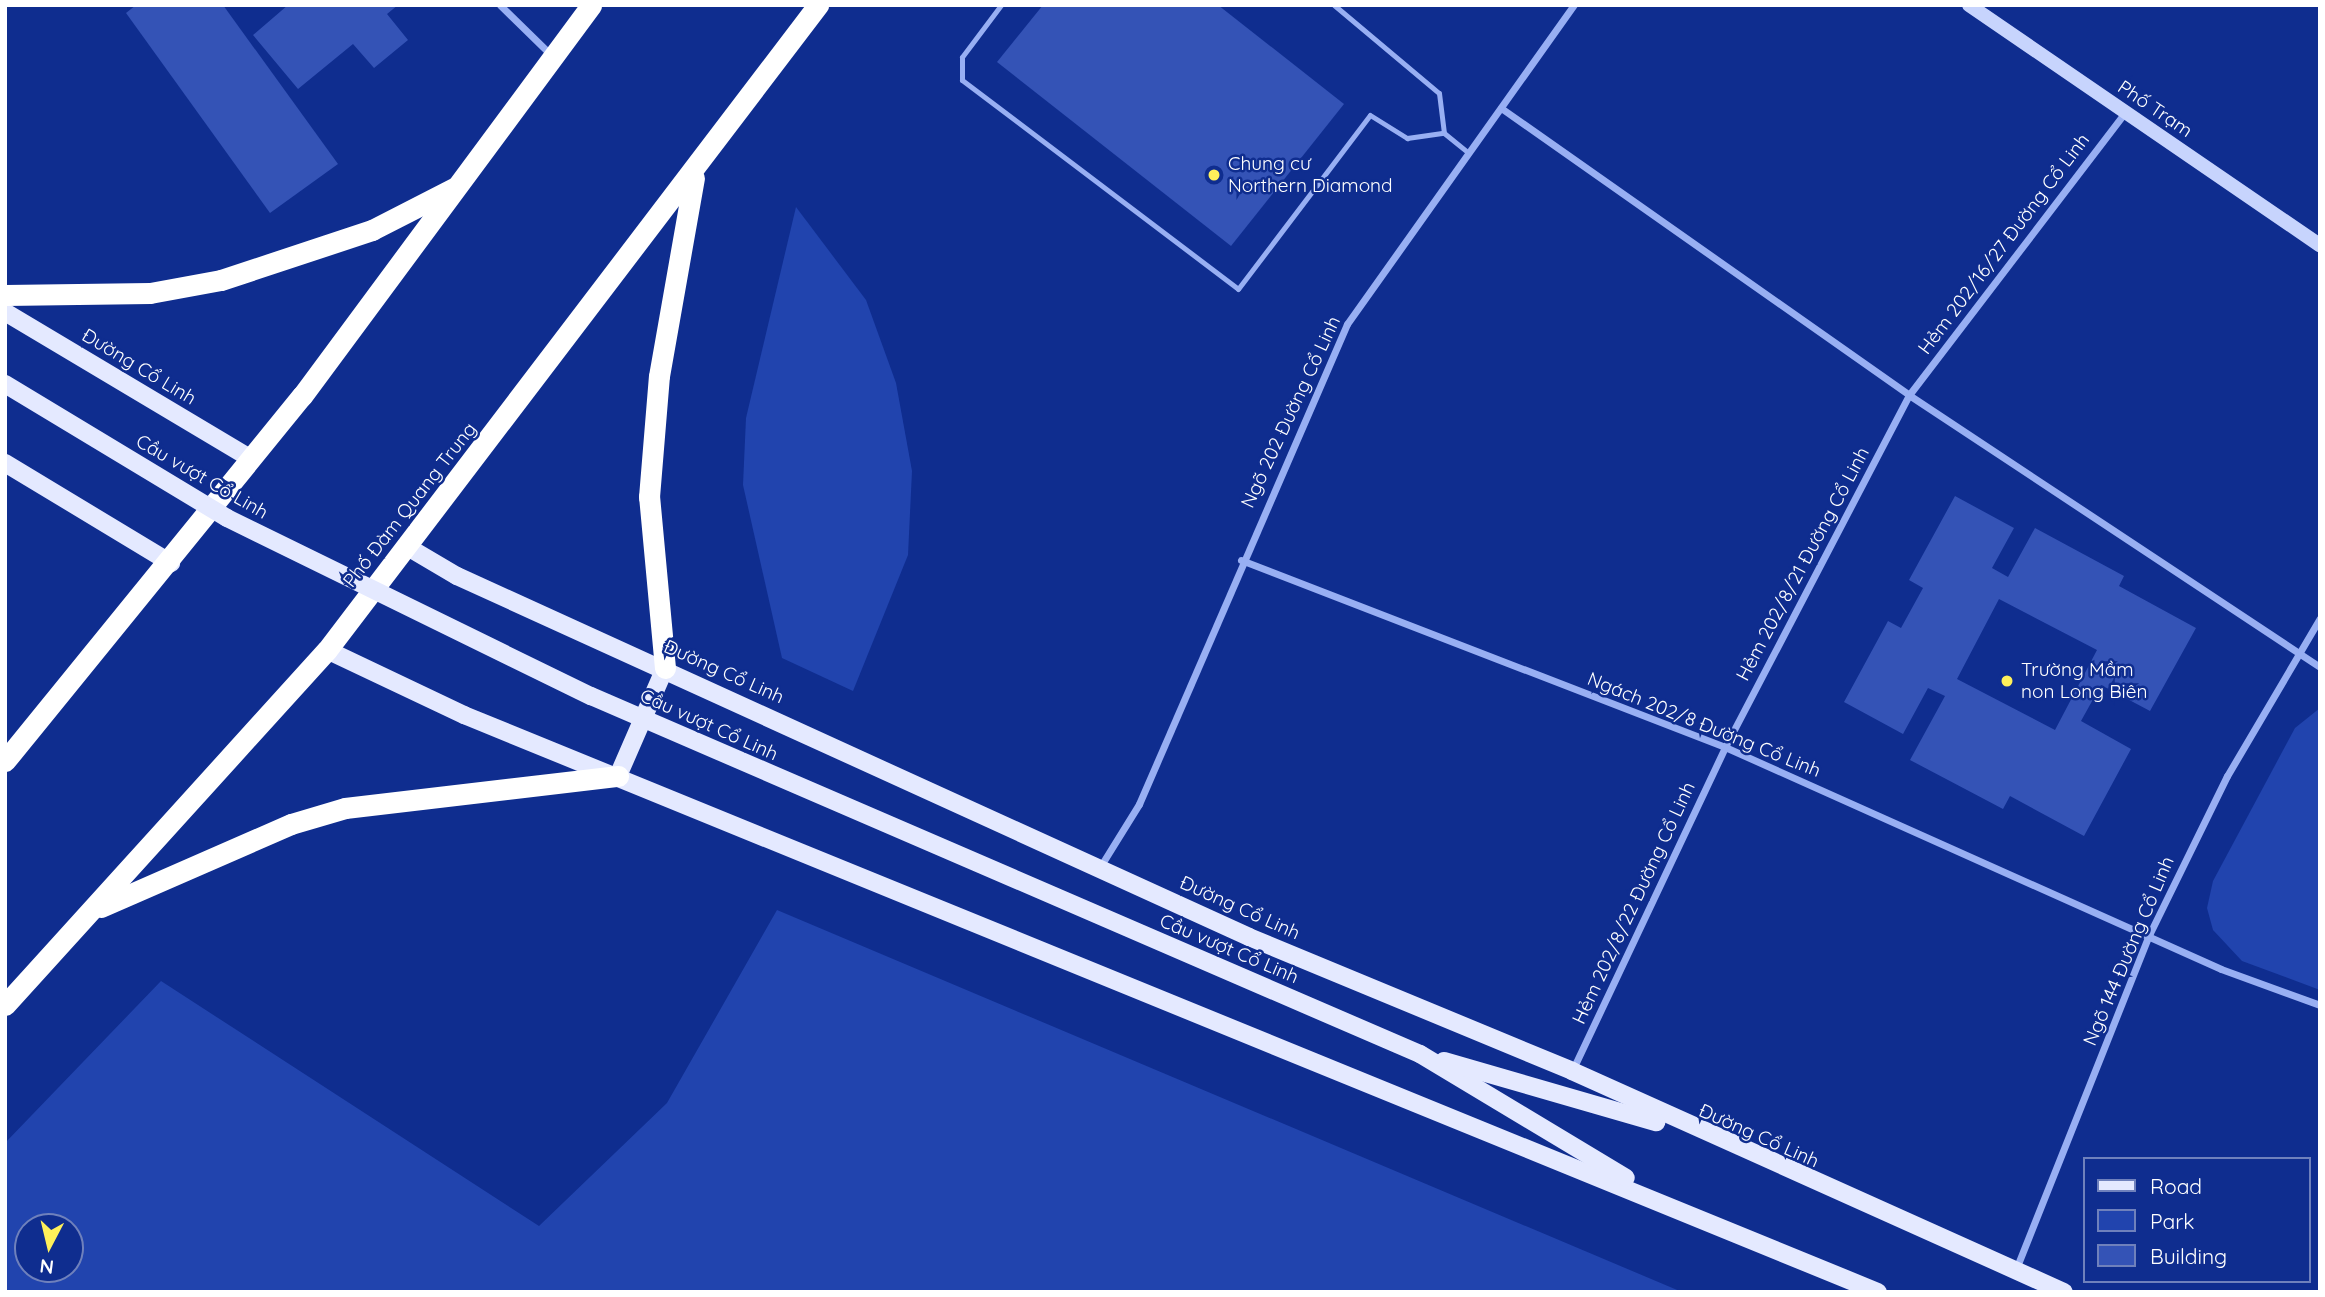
<!DOCTYPE html>
<meta charset="utf-8">
<style>
body{margin:0}
#map{position:relative;width:2325px;height:1297px;overflow:hidden;background:#0f2d8f;font-family:Quicksand,sans-serif}
div>[style]{position:absolute}
.green>*{inset:0;background:#2144ae}
.building>*{inset:0;background:#3453b6}
.lane>*{height:5px;margin:-2.5px;padding:0 2.5px;transform-origin:2.5px;border-radius:2.5px;background:#98aff3}
.street>*{height:7px;margin:-3.5px;padding:0 3.5px;transform-origin:3.5px;border-radius:3.5px;background:#98aff3}
.secondary>*{height:14px;margin:-7px;padding:0 7px;transform-origin:7px;border-radius:7px;background:#c7d4fd}
.primary>*{height:18px;margin:-9px;padding:0 9px;transform-origin:9px;border-radius:9px;background:#e4e9ff}
.highway>*{height:21px;margin:-10.5px;padding:0 10.5px;transform-origin:10.5px;border-radius:10.5px;background:#fff}
.primary-bridge>*{height:18px;margin:-9px;padding:0 9px;transform-origin:9px;border-radius:9px;background:#e4e9ff}
.dots>*{width:19px;height:19px;translate:-50% -50%;box-sizing:border-box;border:4px solid #0f2d8f;border-radius:50%}
span{translate:-50% -50%;white-space:nowrap;text-align:center;line-height:1.15;-webkit-text-stroke:5px #0f2d8f;paint-order:stroke}
.street-label{font-size:19px;color:#fff}
.poi-label{font-size:19px;color:#fff}
.left{translate:0 -50%;text-align:left}
.frame{position:absolute;inset:0;border:7px solid #fff;pointer-events:none}
.legend{position:absolute;left:2083px;top:1157px;width:228px;height:126px;box-sizing:border-box;background:#0f2d8f;border:2px solid #6f81bc;margin:0;padding:9px 12px;list-style:none;font-size:21px;color:#fff}
.legend li{display:flex;align-items:center;gap:14px;height:35px}
.legend b{width:35px;border:2px solid #6f81bc}
.north{position:absolute;left:14px;top:1213px;width:70px;height:70px;box-sizing:border-box;background:#0f2d8f;border:2px solid #6f81bc;border-radius:50%;rotate:187deg;font-size:19px;font-weight:700;line-height:28px;text-align:center;color:#fff}
.north::after{content:'';display:block;margin:auto;width:24px;height:32px;background:#fff05a;clip-path:polygon(50% 0,100% 100%,50% 72%,0 100%)}
</style>
<div id="map">
<div class="green">
<div style="clip-path:polygon(796px 207px,866px 300px,896px 383px,912px 471px,908px 555px,853px 691px,782px 658px,743px 485px,746px 418px)"></div>
<div style="clip-path:polygon(2320px 708px,2320px 990px,2242px 961px,2213px 930px,2207px 908px,2213px 881px,2295px 728px)"></div>
<div style="clip-path:polygon(evenodd,777px 910px,1682px 1292px,5px 1292px,5px 1143px,161px 981px,539px 1226px,667px 1103px,777px 910px,28px 1227px,70px 1227px,70px 1269px,28px 1269px,28px 1227px)"></div>
</div>
<div class="building">
<div style="clip-path:polygon(136px 5px,223px 5px,338px 164px,270px 213px,126px 13px)"></div>
<div style="clip-path:polygon(288px 5px,398px 5px,387px 14px,408px 40px,374px 68px,353px 44px,298px 89px,253px 35px)"></div>
<div style="clip-path:polygon(1043px 5px,1218px 5px,1344px 104px,1231px 246px,997px 62px)"></div>
<div style="clip-path:polygon(evenodd,1955px 496px,2014px 528px,1992px 568px,2008px 577px,2035px 528px,2124px 576px,2119px 586px,2196px 628px,2150px 711px,2101px 685px,2081px 721px,2131px 749px,2084px 836px,2010px 796px,2003px 809px,1910px 760px,1945px 696px,1928px 688px,1903px 734px,1844px 702px,1888px 621px,1901px 628px,1923px 588px,1909px 580px,1955px 496px,1999px 599px,2097px 650px,2055px 730px,1957px 679px,1999px 599px)"></div>
</div>
<div class="lane">
<div style="left:1001px;top:5px;width:65px;rotate:126.9deg"></div>
<div style="left:962px;top:57px;width:23px;rotate:90deg"></div>
<div style="left:962px;top:80px;width:346px;rotate:37.1deg"></div>
<div style="left:1238px;top:289px;width:218px;rotate:-52.8deg"></div>
<div style="left:1370px;top:115px;width:44px;rotate:31.9deg"></div>
<div style="left:1407px;top:138px;width:37px;rotate:-8deg"></div>
<div style="left:1334px;top:5px;width:137px;rotate:40deg"></div>
<div style="left:1439px;top:93px;width:40px;rotate:82.9deg"></div>
<div style="left:1444px;top:133px;width:28px;rotate:39deg"></div>
</div>
<div class="street">
<div style="left:500px;top:5px;width:73px;rotate:44.4deg"></div>
<div style="left:1501px;top:108px;width:499px;rotate:35.1deg"></div>
<div style="left:1909px;top:395px;width:493px;rotate:33.5deg"></div>
<div style="left:1241px;top:560px;width:519px;rotate:21.12deg"></div>
<div style="left:1725px;top:747px;width:543px;rotate:24.11deg"></div>
<div style="left:2221px;top:969px;width:105px;rotate:20deg"></div>
<div style="left:1100px;top:867px;width:74px;rotate:-58.2deg"></div>
<div style="left:1139px;top:804px;width:523px;rotate:-66.57deg"></div>
<div style="left:1347px;top:324px;width:392px;rotate:-54.6deg"></div>
<div style="left:1572px;top:1071px;width:358px;rotate:-64.7deg"></div>
<div style="left:1725px;top:747px;width:397px;rotate:-62.4deg"></div>
<div style="left:1909px;top:395px;width:356px;rotate:-52.6deg"></div>
<div style="left:2016px;top:1269px;width:362px;rotate:-68.3deg"></div>
<div style="left:2150px;top:933px;width:175px;rotate:-63.9deg"></div>
<div style="left:2227px;top:776px;width:183px;rotate:-59.5deg"></div>
</div>
<div class="secondary">
<div style="left:1969px;top:5px;width:425px;rotate:34.4deg"></div>
</div>
<div class="primary">
<div style="left:5px;top:312px;width:287px;rotate:30.8deg"></div>
<div style="left:5px;top:463px;width:194px;rotate:31.1deg"></div>
<div style="left:406px;top:546px;width:59px;rotate:30.5deg"></div>
<div style="left:457px;top:576px;width:870px;rotate:24.5deg"></div>
<div style="left:1249px;top:937px;width:350px;rotate:22.5deg"></div>
<div style="left:1572px;top:1071px;width:539px;rotate:24.19deg"></div>
<div style="left:327px;top:650px;width:152px;rotate:25.4deg"></div>
<div style="left:464px;top:715px;width:1527px;rotate:22.2deg"></div>
<div style="left:618px;top:776px;width:118px;rotate:-66.5deg"></div>
<div style="left:1420px;top:1054px;width:240px;rotate:31deg"></div>
<div style="left:1444px;top:1061px;width:221px;rotate:16.1deg"></div>
</div>
<div class="highway">
<div style="left:5px;top:295px;width:145px;rotate:-0.8deg"></div>
<div style="left:150px;top:293px;width:72px;rotate:-10.4deg"></div>
<div style="left:221px;top:280px;width:159px;rotate:-18.3deg"></div>
<div style="left:372px;top:230px;width:92px;rotate:-27.1deg"></div>
<div style="left:665px;top:668px;width:172px;rotate:-95.3deg"></div>
<div style="left:649px;top:497px;width:121px;rotate:-85.3deg"></div>
<div style="left:659px;top:376px;width:201px;rotate:-80deg"></div>
<div style="left:5px;top:761px;width:471px;rotate:-50.9deg"></div>
<div style="left:302px;top:396px;width:486px;rotate:-53.5deg"></div>
<div style="left:101px;top:907px;width:207px;rotate:-23.6deg"></div>
<div style="left:291px;top:824px;width:56px;rotate:-16.5deg"></div>
<div style="left:345px;top:808px;width:275px;rotate:-6.7deg"></div>
<div style="left:5px;top:1005px;width:479px;rotate:-47.8deg"></div>
<div style="left:327px;top:650px;width:811px;rotate:-52.72deg"></div>
</div>
<div class="primary-bridge">
<div style="left:5px;top:384px;width:259px;rotate:31.1deg"></div>
<div style="left:227px;top:518px;width:405px;rotate:26.1deg"></div>
<div style="left:591px;top:696px;width:903px;rotate:23.36deg"></div>
</div>
<div class="dots">
<div style="left:1214px;top:175px;background:#fff05a"></div>
<div style="left:2007px;top:681px;background:#fff05a"></div>
</div>
<div class="street-label">
<span style="left:2155px;top:109px;rotate:34deg">Phố Trạm</span>
<span style="left:2004px;top:244px;rotate:-53deg">Hẻm 202/16/27 Đường Cổ Linh</span>
<span style="left:139px;top:367px;rotate:31deg">Đường Cổ Linh</span>
<span style="left:1291px;top:412px;rotate:-65deg">Ngõ 202 Đường Cổ Linh</span>
<span style="left:202px;top:477px;rotate:30deg">Cầu vượt Cổ Linh</span>
<span style="left:410px;top:505px;rotate:-52deg">Phố Đàm Quang Trung</span>
<span style="left:1803px;top:564px;rotate:-62deg">Hẻm 202/8/21 Đường Cổ Linh</span>
<span style="left:724px;top:672px;rotate:24deg">Đường Cổ Linh</span>
<span style="left:709px;top:725px;rotate:24deg">Cầu vượt Cổ Linh</span>
<span style="left:1704px;top:725px;rotate:22deg">Ngách 202/8 Đường Cổ Linh</span>
<span style="left:1634px;top:903px;rotate:-65deg">Hẻm 202/8/22 Đường Cổ Linh</span>
<span style="left:1240px;top:908px;rotate:24deg">Đường Cổ Linh</span>
<span style="left:1229px;top:949px;rotate:23deg">Cầu vượt Cổ Linh</span>
<span style="left:2129px;top:951px;rotate:-67deg">Ngõ 144 Đường Cổ Linh</span>
<span style="left:1759px;top:1136px;rotate:24deg">Đường Cổ Linh</span>
</div>
<div class="poi-label">
<span class="left" style="left:1228px;top:175px">Chung cư<br>Northern Diamond</span>
<span class="left" style="left:2021px;top:681px">Trường Mầm<br>non Long Biên</span>
</div>
<div class="frame"></div>
<ul class="legend">
<li><b style="height:9px;background:#e4e9ff"></b>Road</li>
<li><b style="height:19px;background:#2144ae"></b>Park</li>
<li><b style="height:19px;background:#3453b6"></b>Building</li>
</ul>
<div class="north">N</div>
</div>
